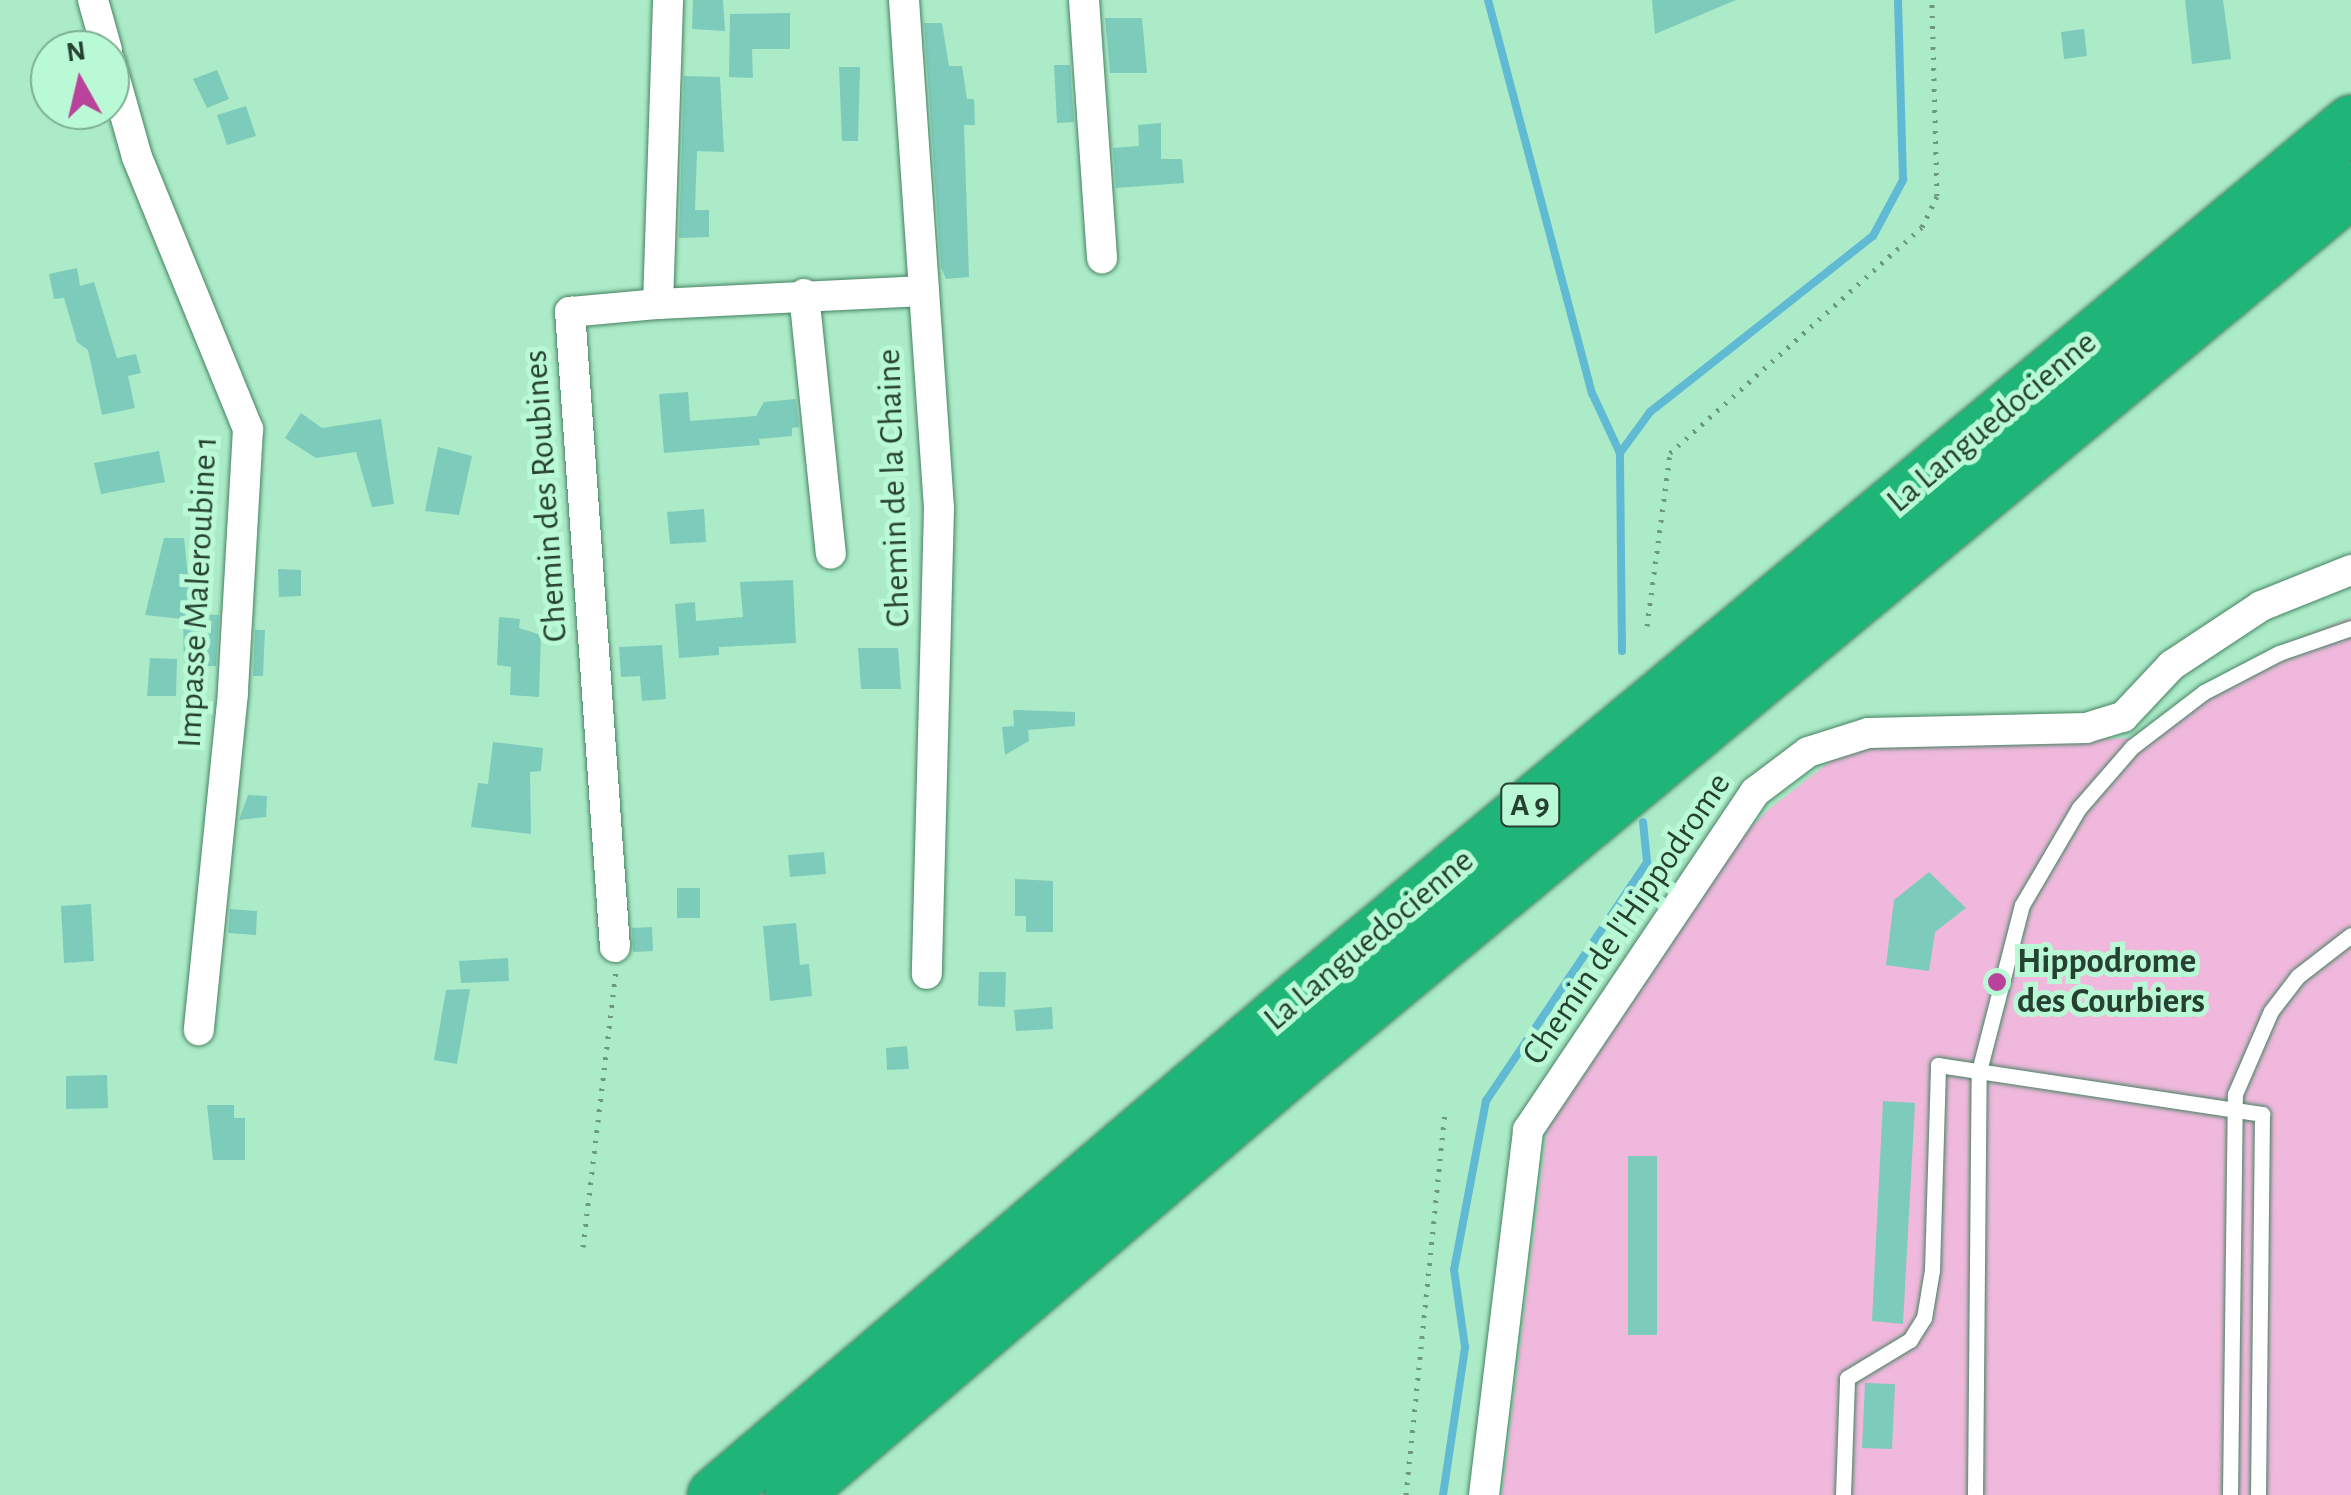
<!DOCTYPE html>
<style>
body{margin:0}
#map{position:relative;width:2351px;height:1495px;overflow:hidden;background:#acebc8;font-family:"Alegreya Sans",sans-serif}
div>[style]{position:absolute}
.green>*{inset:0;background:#efb8dc}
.stream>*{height:8px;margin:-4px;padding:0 4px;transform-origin:4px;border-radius:4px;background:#60bad4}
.building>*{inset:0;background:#7dcbbb}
.path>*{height:5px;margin-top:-2.5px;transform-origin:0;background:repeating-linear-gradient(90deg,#6c9980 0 2.5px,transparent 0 10.5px)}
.roads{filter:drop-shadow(0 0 2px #468263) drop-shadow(0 0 2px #468263)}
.lane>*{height:15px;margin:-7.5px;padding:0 7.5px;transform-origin:7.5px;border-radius:7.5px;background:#fff}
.street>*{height:30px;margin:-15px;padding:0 15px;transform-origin:15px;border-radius:15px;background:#fff}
.highway>*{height:55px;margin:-27.5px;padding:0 27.5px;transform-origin:27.5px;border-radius:27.5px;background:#1fb578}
.dots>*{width:28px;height:28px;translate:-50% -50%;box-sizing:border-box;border:5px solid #b9f9d5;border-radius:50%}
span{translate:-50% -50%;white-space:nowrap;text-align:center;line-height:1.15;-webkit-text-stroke:10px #b9f9d5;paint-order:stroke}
.shield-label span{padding:2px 8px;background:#b9f9d5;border:2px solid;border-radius:8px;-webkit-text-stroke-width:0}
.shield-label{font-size:32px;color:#264032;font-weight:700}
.street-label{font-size:35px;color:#264032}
.poi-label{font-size:35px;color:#264032;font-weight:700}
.left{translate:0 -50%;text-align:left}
.north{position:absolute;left:30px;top:30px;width:100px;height:100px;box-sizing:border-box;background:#b9f9d5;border:2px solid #7eaf94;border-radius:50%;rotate:352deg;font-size:28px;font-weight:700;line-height:40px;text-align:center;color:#264032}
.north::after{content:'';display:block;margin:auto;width:35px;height:45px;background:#b9439a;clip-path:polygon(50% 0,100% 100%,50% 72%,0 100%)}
</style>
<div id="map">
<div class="green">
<div style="clip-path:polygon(2351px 618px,2351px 1495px,1502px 1495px,1548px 1122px,1736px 843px,1769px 809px,1850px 746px,2135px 738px,2201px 688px,2277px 646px)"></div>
</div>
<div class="stream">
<div style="left:1488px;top:0;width:407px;rotate:75.2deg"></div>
<div style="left:1592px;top:393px;width:66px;rotate:65deg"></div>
<div style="left:1622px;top:651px;width:198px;rotate:-90.6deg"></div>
<div style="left:1620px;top:453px;width:51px;rotate:-53.8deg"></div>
<div style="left:1650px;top:412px;width:284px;rotate:-38.3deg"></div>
<div style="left:1873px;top:236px;width:64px;rotate:-61.8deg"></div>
<div style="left:1903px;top:180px;width:180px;rotate:-91.6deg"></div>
<div style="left:1443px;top:1495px;width:150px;rotate:-81.5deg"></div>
<div style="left:1465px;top:1347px;width:78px;rotate:-98.1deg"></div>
<div style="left:1454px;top:1270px;width:172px;rotate:-79.3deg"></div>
<div style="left:1486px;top:1101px;width:288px;rotate:-56deg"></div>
<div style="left:1647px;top:862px;width:40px;rotate:-95.7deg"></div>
</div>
<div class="building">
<div style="clip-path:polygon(693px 0,723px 0,725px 31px,692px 29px)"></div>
<div style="clip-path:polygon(1652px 0,1736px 0,1655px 34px)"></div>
<div style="clip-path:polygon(2185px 0,2223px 0,2231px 59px,2192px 64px)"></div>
<div style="clip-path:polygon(790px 13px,790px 49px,752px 49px,753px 78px,729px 77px,730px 14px)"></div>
<div style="clip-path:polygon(1105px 18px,1142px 18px,1147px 73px,1110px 73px)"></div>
<div style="clip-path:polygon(924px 23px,942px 23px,949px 66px,962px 66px,967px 99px,974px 99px,975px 125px,964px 125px,969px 277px,946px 279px,941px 267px)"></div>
<div style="clip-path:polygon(2084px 29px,2087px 56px,2064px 59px,2061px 32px)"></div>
<div style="clip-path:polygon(1054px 65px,1070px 65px,1074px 122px,1057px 123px)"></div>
<div style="clip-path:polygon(839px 67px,860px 67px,858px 141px,842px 141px)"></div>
<div style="clip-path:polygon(217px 70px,229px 99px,207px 108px,193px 79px)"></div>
<div style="clip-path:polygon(684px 76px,720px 77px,724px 152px,697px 151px,695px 210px,709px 210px,709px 237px,679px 238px)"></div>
<div style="clip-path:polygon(246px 106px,256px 136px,227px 145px,217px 115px)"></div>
<div style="clip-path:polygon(1161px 123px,1161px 159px,1182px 159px,1184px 183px,1116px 188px,1113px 148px,1139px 146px,1138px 125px)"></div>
<div style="clip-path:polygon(77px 268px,80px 286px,94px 282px,117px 358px,136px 354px,141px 373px,128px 376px,135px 408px,102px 415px,88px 350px,77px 342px,64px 298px,54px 299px,49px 274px)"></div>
<div style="clip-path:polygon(688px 392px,690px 421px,756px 416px,764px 402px,796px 399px,799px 427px,792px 428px,792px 436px,759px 439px,760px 445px,664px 453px,659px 394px)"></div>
<div style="clip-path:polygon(301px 413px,322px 428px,381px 419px,394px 504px,372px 507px,356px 452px,316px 458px,285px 438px)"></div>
<div style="clip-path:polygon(438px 447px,472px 456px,459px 515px,425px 511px)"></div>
<div style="clip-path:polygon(159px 451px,165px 482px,101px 494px,94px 463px)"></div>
<div style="clip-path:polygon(704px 509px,706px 542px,670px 544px,667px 512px)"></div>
<div style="clip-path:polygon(164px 538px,184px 538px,192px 614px,219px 615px,216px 666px,184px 666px,183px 619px,145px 615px)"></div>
<div style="clip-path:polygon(278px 569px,301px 570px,301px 596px,279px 597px)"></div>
<div style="clip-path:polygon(793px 580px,796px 643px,719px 647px,719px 655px,679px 658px,675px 604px,695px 602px,696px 621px,743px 617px,740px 582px)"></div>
<div style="clip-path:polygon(499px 617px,520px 619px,519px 628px,541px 635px,539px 697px,510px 695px,511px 667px,497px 665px)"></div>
<div style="clip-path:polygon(255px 630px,265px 630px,263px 676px,253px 676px)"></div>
<div style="clip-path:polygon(662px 645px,666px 699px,642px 701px,640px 676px,621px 677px,619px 647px)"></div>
<div style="clip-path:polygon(858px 648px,898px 648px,901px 689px,861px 689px)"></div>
<div style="clip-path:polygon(150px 658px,177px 659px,176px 696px,147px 696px)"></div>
<div style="clip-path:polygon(1013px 710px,1075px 712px,1075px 726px,1028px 730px,1029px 741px,1005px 755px,1002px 727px,1014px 726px)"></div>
<div style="clip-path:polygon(493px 742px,543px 748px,541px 771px,530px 772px,531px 834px,471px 827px,478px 783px,488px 784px)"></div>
<div style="clip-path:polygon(248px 795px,267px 796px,266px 817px,239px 820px)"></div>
<div style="clip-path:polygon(824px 852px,826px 874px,790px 877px,788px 855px)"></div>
<div style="clip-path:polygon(1929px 872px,1966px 908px,1935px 932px,1929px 971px,1886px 965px,1894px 900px)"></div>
<div style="clip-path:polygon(1015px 879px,1053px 881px,1053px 932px,1026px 932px,1026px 916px,1015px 916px)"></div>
<div style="clip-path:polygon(677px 888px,700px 888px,700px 918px,677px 918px)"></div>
<div style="clip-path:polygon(91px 904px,94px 961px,64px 963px,61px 906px)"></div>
<div style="clip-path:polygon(230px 909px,257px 911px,256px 935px,228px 933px)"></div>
<div style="clip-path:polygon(796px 923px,800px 965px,809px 964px,812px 996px,770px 1001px,763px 926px)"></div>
<div style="clip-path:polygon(652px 927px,653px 951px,633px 952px,632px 928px)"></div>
<div style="clip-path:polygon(508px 958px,509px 981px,461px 983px,459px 961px)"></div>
<div style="clip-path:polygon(979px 972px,1006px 972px,1005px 1007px,978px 1006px)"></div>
<div style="clip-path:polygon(470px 989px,457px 1064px,434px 1060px,446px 990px)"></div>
<div style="clip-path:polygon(1052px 1007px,1053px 1029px,1016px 1031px,1014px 1010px)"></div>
<div style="clip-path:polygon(907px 1046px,909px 1069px,887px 1070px,886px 1048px)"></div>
<div style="clip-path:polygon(107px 1075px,108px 1108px,66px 1109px,66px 1076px)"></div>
<div style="clip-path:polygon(1883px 1101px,1915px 1103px,1903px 1324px,1872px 1321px)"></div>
<div style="clip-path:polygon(207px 1105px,234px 1105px,234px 1118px,245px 1118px,245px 1160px,213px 1160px)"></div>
<div style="clip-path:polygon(1628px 1156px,1657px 1156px,1657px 1335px,1628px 1335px)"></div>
<div style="clip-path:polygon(1865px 1383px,1895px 1384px,1892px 1449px,1862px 1448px)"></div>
</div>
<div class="path">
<div style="left:1647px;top:626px;width:175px;rotate:-82.4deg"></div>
<div style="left:1670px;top:453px;width:338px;rotate:-41.9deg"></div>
<div style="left:1922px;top:227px;width:34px;rotate:-64deg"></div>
<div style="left:1937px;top:196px;width:196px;rotate:-91.5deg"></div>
<div style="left:583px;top:1247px;width:277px;rotate:-83.2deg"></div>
<div style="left:1406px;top:1495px;width:387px;rotate:-84.2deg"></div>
</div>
<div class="roads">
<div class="lane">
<div style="left:1843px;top:1495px;width:117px;rotate:-88deg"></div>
<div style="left:1847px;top:1378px;width:74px;rotate:-31.1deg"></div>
<div style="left:1910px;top:1340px;width:26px;rotate:-58deg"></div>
<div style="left:1924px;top:1318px;width:49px;rotate:-80.5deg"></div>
<div style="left:1932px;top:1270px;width:205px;rotate:-88.3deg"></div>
<div style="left:1938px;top:1065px;width:328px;rotate:8.6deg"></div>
<div style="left:2262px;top:1114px;width:381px;rotate:90.6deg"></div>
<div style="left:1975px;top:1495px;width:424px;rotate:-89.5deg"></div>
<div style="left:1979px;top:1071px;width:171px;rotate:-75.5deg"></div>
<div style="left:2022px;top:905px;width:113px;rotate:-59.6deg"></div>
<div style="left:2079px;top:808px;width:81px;rotate:-49deg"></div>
<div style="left:2132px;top:747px;width:91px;rotate:-37.4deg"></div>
<div style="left:2204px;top:692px;width:85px;rotate:-27.5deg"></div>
<div style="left:2279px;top:653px;width:76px;rotate:-19.1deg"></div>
<div style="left:2230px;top:1495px;width:401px;rotate:-89.3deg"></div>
<div style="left:2235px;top:1094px;width:90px;rotate:-66.6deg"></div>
<div style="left:2271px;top:1011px;width:44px;rotate:-52.4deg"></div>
<div style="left:2298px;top:976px;width:67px;rotate:-37.7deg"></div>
</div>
<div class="street">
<div style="left:93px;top:0;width:52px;rotate:74.4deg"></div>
<div style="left:904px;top:0;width:509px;rotate:86.06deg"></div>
<div style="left:939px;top:508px;width:466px;rotate:91.5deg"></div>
<div style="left:1084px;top:0;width:259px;rotate:86deg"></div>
<div style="left:110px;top:61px;width:100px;rotate:74.3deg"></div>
<div style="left:137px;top:157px;width:294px;rotate:67.8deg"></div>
<div style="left:248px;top:429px;width:264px;rotate:93.3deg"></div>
<div style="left:233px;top:693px;width:339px;rotate:95.8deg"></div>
<div style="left:804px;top:294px;width:261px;rotate:84.1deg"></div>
<div style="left:658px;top:304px;width:266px;rotate:-2.8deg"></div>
<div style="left:615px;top:947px;width:637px;rotate:-94.05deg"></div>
<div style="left:570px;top:312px;width:88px;rotate:-5.2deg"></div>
<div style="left:658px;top:304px;width:304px;rotate:-88.1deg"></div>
<div style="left:1484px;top:1495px;width:368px;rotate:-83.1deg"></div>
<div style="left:1528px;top:1130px;width:407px;rotate:-56.1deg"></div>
<div style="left:1755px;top:792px;width:66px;rotate:-37deg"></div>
<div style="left:1808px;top:752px;width:63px;rotate:-17.6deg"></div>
<div style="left:1868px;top:733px;width:218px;rotate:-1.3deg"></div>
<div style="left:2086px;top:728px;width:39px;rotate:-17deg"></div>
<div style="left:2123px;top:717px;width:71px;rotate:-46.7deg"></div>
<div style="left:2172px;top:665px;width:107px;rotate:-33.5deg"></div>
<div style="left:2261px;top:606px;width:97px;rotate:-21.8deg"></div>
</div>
<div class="highway">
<div style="left:715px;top:1495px;width:770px;rotate:-40.42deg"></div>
<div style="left:1301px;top:996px;width:1366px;rotate:-39.74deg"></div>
<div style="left:792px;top:1495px;width:670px;rotate:-40.58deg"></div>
<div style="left:1301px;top:1059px;width:1364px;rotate:-39.68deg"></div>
</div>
</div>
<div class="dots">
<div style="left:1997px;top:982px;background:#b9439a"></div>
</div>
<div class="shield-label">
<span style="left:1530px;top:805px">A 9</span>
</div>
<div class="street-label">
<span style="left:1992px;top:422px;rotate:-40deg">La Languedocienne</span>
<span style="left:894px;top:488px;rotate:-92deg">Chemin de la Chaine</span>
<span style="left:546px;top:496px;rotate:-94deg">Chemin des Roubines</span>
<span style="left:198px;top:592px;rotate:-87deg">Impasse Maleroubine 1</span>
<span style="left:1627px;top:919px;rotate:-56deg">Chemin de l'Hippodrome</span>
<span style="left:1369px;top:940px;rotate:-40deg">La Languedocienne</span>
</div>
<div class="poi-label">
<span class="left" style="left:2017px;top:982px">Hippodrome<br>des Courbiers</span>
</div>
<div class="north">N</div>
</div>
